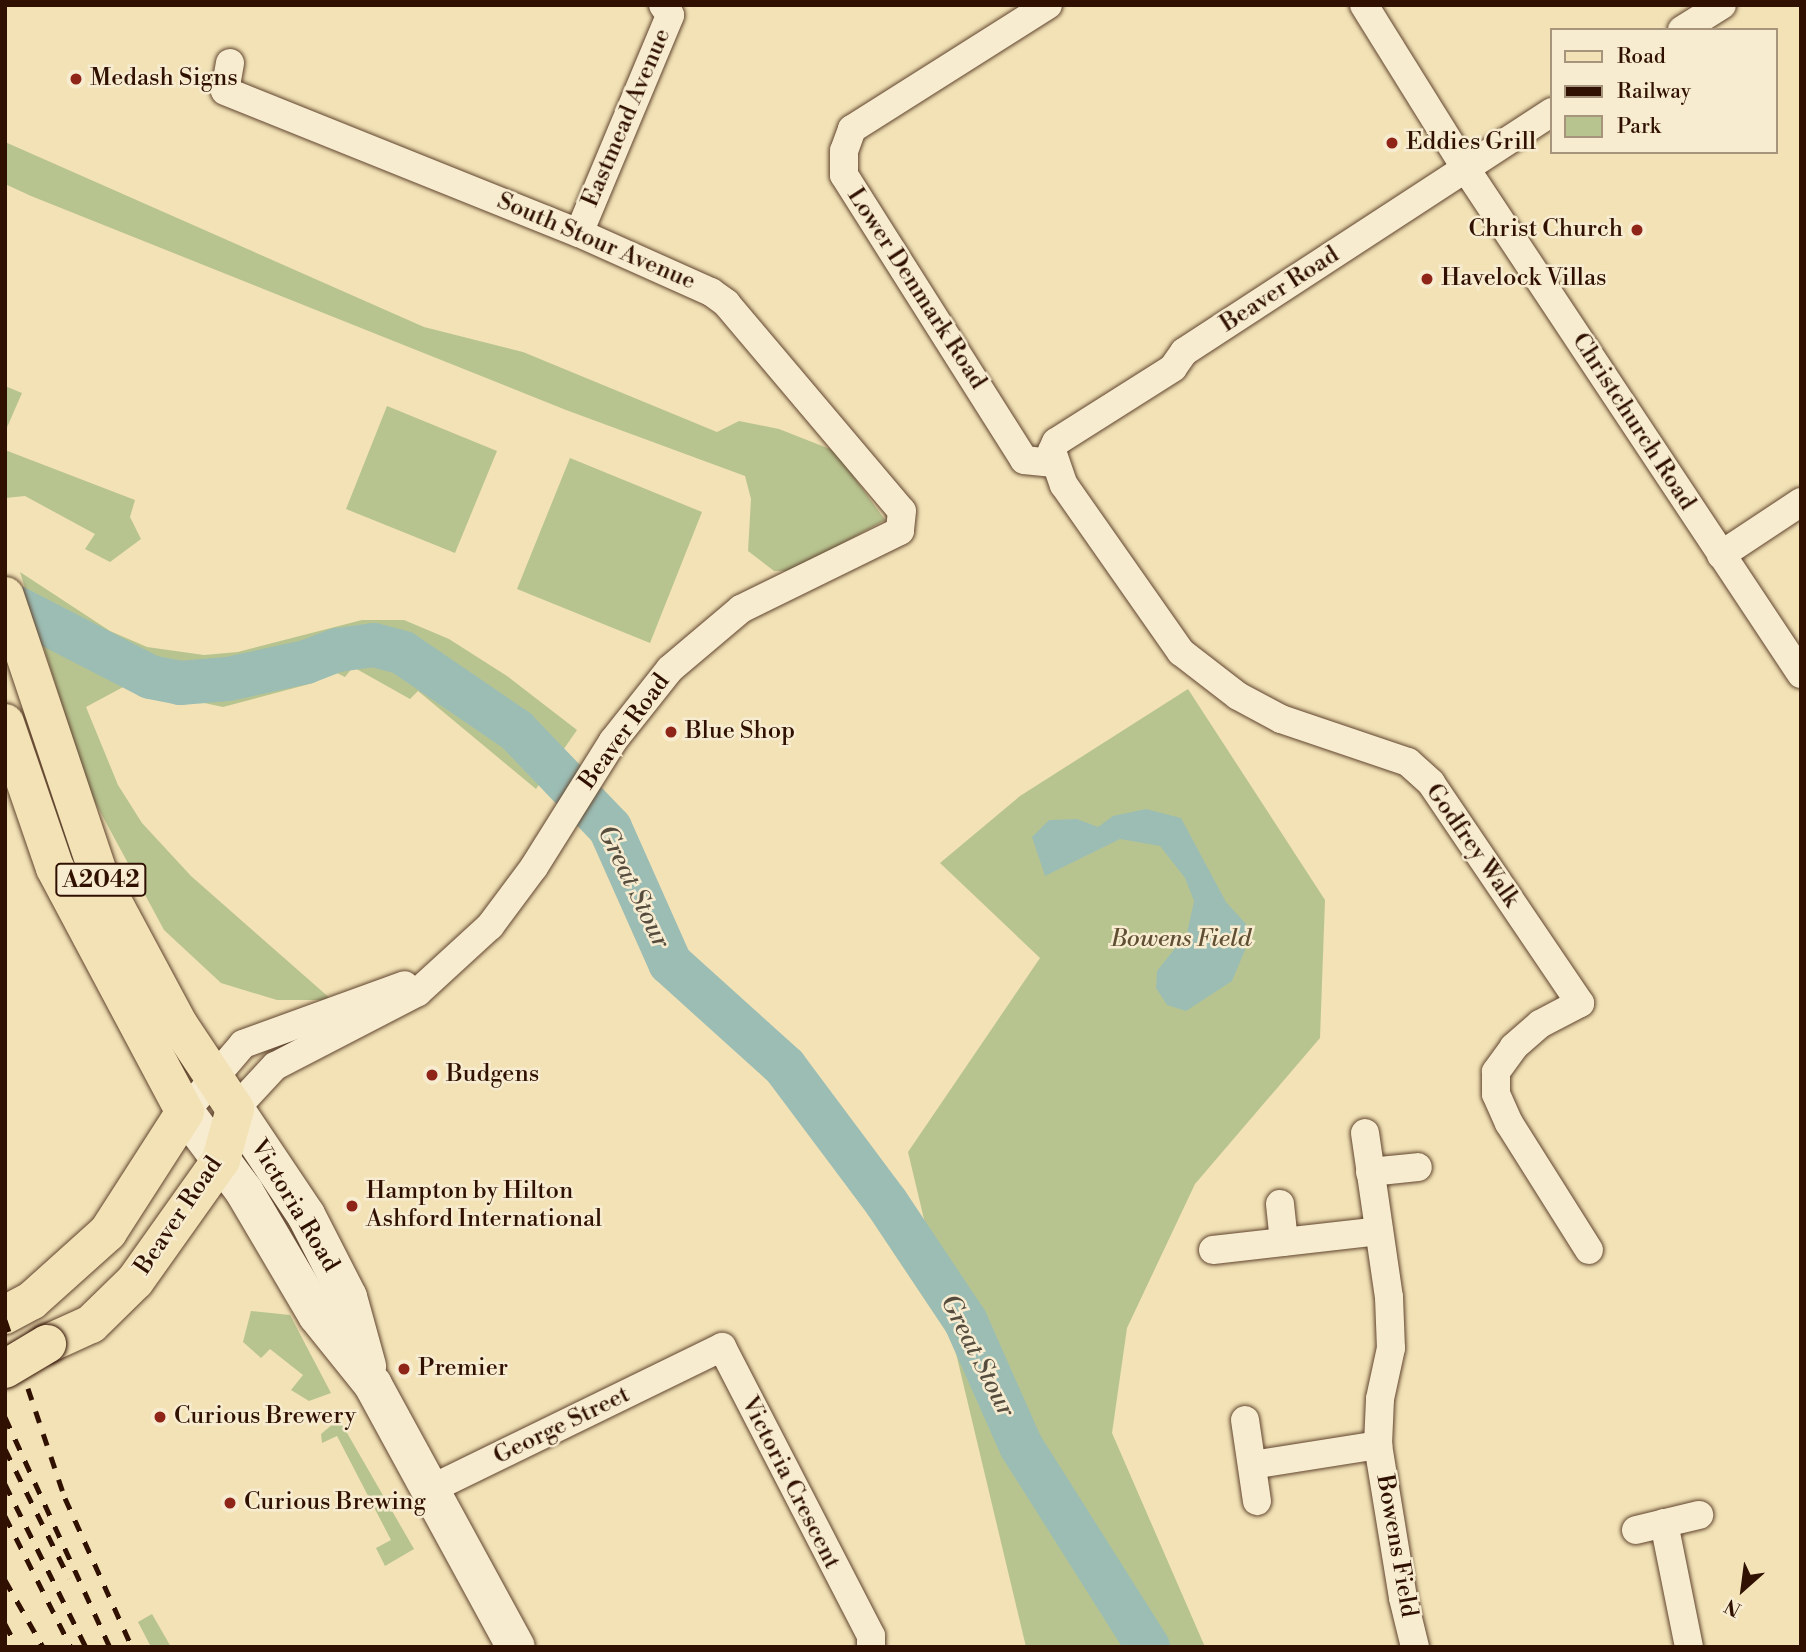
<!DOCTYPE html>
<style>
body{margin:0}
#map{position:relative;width:1806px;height:1652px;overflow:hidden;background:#f2e2b6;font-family:"Libre Bodoni",serif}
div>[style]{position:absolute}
.green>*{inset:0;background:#b8c490}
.water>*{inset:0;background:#9cbdb4}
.river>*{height:44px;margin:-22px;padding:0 22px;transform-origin:22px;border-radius:22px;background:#9cbdb4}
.roads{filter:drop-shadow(0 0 2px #60442e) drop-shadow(0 0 2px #60442e)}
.street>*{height:28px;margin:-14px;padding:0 14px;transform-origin:14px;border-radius:14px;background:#f7ecd0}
.secondary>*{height:38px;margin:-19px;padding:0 19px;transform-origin:19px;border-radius:19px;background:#f7ecd0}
.primary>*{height:38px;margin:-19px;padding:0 19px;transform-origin:19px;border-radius:19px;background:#f2e2b6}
.rail>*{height:5px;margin-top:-2.5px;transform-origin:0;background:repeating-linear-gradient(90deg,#301000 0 12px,transparent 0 24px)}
.bridges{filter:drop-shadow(0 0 2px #301000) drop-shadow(0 0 2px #301000)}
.primary-bridge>*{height:38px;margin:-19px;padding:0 19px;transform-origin:19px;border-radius:19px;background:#f2e2b6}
.dots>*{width:19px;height:19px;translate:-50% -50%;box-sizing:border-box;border:4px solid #f7ecd0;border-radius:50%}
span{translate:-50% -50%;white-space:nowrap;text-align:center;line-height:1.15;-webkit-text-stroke:5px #f7ecd0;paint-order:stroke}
.shield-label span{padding:2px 5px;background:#f7ecd0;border:2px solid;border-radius:5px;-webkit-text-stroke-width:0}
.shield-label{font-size:23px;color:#301000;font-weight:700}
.poi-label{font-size:24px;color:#301000}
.left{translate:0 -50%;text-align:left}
.right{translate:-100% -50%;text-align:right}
.street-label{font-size:24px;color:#301000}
.park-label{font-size:24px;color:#604f32;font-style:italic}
.water-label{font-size:26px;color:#564d3f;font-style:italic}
.frame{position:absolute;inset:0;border:7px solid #301000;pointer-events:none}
.legend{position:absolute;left:1550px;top:28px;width:228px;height:126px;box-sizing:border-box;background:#f7ecd0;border:2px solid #a7947d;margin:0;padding:9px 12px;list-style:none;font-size:21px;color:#301000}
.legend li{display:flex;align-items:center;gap:14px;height:35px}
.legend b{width:35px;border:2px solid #a7947d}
.north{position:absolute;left:1708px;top:1554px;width:70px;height:70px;-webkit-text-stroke:5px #f7ecd0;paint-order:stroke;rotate:208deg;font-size:19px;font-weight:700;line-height:28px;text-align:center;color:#301000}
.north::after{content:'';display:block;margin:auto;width:24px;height:32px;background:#301000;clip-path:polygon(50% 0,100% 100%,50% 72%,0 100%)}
</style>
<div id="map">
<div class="green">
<div style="clip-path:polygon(5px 142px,424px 327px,523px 352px,717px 432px,739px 421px,779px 429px,835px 451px,885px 520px,792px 571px,774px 571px,748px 551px,751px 499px,745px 476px,566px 410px,31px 196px,5px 184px)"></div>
<div style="clip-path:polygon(5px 386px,22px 393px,5px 432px)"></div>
<div style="clip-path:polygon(387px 406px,497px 451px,455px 553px,346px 509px)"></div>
<div style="clip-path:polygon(5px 450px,135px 500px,130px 517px,141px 539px,110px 562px,85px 549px,95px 534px,25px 496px,5px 498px)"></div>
<div style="clip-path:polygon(570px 458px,702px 512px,650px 643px,517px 589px)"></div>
<div style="clip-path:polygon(20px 572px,110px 631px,147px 647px,204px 655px,238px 652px,362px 620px,404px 620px,449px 639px,507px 676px,577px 730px,536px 789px,418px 691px,410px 699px,353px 667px,345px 677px,335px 672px,313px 683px,223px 707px,125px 686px,86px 707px,118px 785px,142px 823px,191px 876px,332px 1000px,277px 1000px,221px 983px,164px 930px,89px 791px)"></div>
<div style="clip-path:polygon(1188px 689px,1325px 900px,1320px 1038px,1195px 1184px,1127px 1328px,1112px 1433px,1205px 1647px,1026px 1647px,908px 1152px,1040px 958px,940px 863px,1020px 796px)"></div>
<div style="clip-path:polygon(251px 1311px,290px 1315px,331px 1393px,309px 1401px,291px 1390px,303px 1375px,270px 1349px,261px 1358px,243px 1342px)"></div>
<div style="clip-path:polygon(339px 1419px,414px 1549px,385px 1566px,376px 1548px,391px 1540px,337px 1436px,322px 1443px,321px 1434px)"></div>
<div style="clip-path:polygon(152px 1614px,171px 1647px,151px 1647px,138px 1622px)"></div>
</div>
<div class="water">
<div style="clip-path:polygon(1146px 809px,1181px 818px,1226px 902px,1246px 924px,1245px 950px,1232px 981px,1186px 1011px,1167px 1005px,1156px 988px,1157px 971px,1187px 933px,1194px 901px,1185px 878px,1160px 846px,1120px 839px,1045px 876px,1032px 837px,1049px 820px,1077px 819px,1098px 827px,1113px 816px)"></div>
</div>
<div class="river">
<div style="left:5px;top:602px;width:163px;rotate:27.3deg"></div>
<div style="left:150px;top:677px;width:31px;rotate:11deg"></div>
<div style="left:180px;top:683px;width:48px;rotate:-4.8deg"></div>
<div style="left:228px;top:679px;width:80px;rotate:-12.3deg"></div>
<div style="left:306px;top:662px;width:34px;rotate:-21deg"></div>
<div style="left:338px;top:650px;width:36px;rotate:-8deg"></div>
<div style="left:374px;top:645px;width:30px;rotate:15deg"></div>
<div style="left:403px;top:653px;width:137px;rotate:34.3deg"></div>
<div style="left:516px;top:730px;width:136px;rotate:46.2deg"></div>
<div style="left:610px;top:828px;width:148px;rotate:66deg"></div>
<div style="left:670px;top:963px;width:155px;rotate:42.1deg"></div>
<div style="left:785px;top:1067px;width:169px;rotate:53.2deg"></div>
<div style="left:886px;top:1202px;width:144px;rotate:56.3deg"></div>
<div style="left:966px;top:1322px;width:136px;rotate:66.1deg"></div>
<div style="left:1021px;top:1446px;width:238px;rotate:57.7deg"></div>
</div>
<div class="roads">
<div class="street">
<div style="left:1048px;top:5px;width:232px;rotate:147.7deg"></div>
<div style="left:852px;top:129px;width:23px;rotate:110deg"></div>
<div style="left:844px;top:151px;width:24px;rotate:90deg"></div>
<div style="left:844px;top:175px;width:337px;rotate:57.7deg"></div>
<div style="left:1024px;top:460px;width:30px;rotate:6deg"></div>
<div style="left:1364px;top:5px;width:193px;rotate:58.1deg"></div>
<div style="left:1466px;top:169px;width:606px;rotate:56.44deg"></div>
<div style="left:1682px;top:30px;width:47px;rotate:-32deg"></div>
<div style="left:230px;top:63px;width:28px;rotate:100deg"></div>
<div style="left:225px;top:91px;width:381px;rotate:21.9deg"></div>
<div style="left:579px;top:233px;width:145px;rotate:24.1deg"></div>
<div style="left:711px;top:292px;width:19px;rotate:36deg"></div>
<div style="left:726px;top:303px;width:272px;rotate:49.8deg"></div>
<div style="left:902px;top:511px;width:20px;rotate:96deg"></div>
<div style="left:900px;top:531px;width:177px;rotate:153.9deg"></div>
<div style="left:741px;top:609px;width:93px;rotate:139.8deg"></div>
<div style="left:670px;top:669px;width:92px;rotate:128.4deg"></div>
<div style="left:613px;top:741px;width:149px;rotate:122.1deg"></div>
<div style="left:534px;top:867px;width:74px;rotate:126.7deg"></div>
<div style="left:490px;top:926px;width:98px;rotate:137.5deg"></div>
<div style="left:418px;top:992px;width:161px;rotate:152.6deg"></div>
<div style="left:275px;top:1066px;width:59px;rotate:132.9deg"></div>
<div style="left:1552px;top:112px;width:439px;rotate:146.9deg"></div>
<div style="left:1184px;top:352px;width:19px;rotate:125deg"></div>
<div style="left:1173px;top:368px;width:138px;rotate:147.7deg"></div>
<div style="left:1056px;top:442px;width:10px;rotate:114deg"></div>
<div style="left:1052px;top:451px;width:36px;rotate:71deg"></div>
<div style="left:1064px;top:485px;width:204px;rotate:55deg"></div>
<div style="left:1181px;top:652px;width:72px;rotate:37.7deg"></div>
<div style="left:1238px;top:696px;width:49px;rotate:28.1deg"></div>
<div style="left:1281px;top:719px;width:134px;rotate:18.7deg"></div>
<div style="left:1408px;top:762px;width:31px;rotate:42deg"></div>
<div style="left:1431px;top:783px;width:266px;rotate:55.9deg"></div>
<div style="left:1580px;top:1003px;width:45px;rotate:152.3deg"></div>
<div style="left:1540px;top:1024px;width:35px;rotate:139deg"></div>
<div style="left:1514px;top:1047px;width:31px;rotate:126deg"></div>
<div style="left:1496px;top:1072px;width:22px;rotate:90deg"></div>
<div style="left:1496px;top:1094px;width:32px;rotate:66deg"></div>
<div style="left:1509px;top:1123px;width:150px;rotate:57.8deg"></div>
<div style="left:579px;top:233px;width:236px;rotate:-67.3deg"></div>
<div style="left:670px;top:15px;width:12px;rotate:-125deg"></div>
<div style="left:1721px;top:555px;width:96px;rotate:-33.5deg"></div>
<div style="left:185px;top:1112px;width:89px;rotate:-49.5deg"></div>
<div style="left:243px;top:1044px;width:172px;rotate:-20deg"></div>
<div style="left:1365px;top:1133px;width:166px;rotate:81.7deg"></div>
<div style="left:1389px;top:1297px;width:51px;rotate:87.8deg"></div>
<div style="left:1391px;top:1348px;width:52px;rotate:102.2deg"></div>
<div style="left:1380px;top:1399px;width:46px;rotate:92.5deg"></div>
<div style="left:1378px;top:1445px;width:155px;rotate:80.7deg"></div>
<div style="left:1403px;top:1598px;width:50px;rotate:76.2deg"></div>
<div style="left:1370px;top:1172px;width:48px;rotate:-5.9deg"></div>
<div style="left:1280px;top:1204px;width:38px;rotate:84deg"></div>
<div style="left:1213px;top:1250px;width:167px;rotate:-6.5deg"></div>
<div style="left:1245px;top:1420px;width:82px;rotate:81.6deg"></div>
<div style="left:1252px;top:1465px;width:128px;rotate:-9deg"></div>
<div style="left:431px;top:1489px;width:324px;rotate:-26deg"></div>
<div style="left:722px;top:1347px;width:325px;rotate:62.7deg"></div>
<div style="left:871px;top:1636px;width:11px;rotate:90deg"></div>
<div style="left:1664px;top:1523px;width:126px;rotate:78.6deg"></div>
<div style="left:1636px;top:1530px;width:65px;rotate:-13.4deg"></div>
</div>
<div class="secondary">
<div style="left:235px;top:1109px;width:128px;rotate:56.2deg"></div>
<div style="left:306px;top:1215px;width:92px;rotate:62.9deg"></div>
<div style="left:348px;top:1297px;width:72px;rotate:74.6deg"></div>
<div style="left:185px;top:1112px;width:99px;rotate:53.2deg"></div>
<div style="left:244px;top:1191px;width:144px;rotate:59.5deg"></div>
<div style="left:317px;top:1315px;width:90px;rotate:51.3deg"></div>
<div style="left:373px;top:1385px;width:298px;rotate:61.4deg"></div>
</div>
<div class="primary">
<div style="left:5px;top:596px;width:295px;rotate:71.4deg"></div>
<div style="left:99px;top:876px;width:169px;rotate:61.8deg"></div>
<div style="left:179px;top:1025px;width:101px;rotate:56.3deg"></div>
<div style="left:235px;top:1109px;width:53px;rotate:105.4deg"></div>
<div style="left:221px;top:1160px;width:148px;rotate:125.4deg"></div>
<div style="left:135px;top:1281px;width:62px;rotate:135.7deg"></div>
<div style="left:91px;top:1324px;width:48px;rotate:155.6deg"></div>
<div style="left:5px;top:723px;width:153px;rotate:71deg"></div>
<div style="left:55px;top:868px;width:276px;rotate:62deg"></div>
<div style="left:185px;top:1112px;width:143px;rotate:122.7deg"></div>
<div style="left:108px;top:1232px;width:103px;rotate:138.1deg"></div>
<div style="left:31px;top:1301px;width:30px;rotate:152deg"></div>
</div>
</div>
<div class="rail">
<div style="left:5px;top:1320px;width:188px;rotate:71.4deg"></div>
<div style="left:65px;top:1498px;width:163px;rotate:65.8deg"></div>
<div style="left:5px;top:1417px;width:253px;rotate:65.5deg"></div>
<div style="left:5px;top:1449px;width:144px;rotate:63.6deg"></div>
<div style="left:5px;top:1484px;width:182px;rotate:63.6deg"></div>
<div style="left:5px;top:1516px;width:147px;rotate:63.3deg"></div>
<div style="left:5px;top:1580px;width:77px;rotate:60.4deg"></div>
<div style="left:5px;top:1624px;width:26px;rotate:62deg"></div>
</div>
<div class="bridges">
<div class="primary-bridge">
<div style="left:5px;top:1369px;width:49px;rotate:-30.8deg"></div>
</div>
</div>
<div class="dots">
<div style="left:76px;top:79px;background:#8f2418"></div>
<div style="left:1392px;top:143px;background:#8f2418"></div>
<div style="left:1637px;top:230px;background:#8f2418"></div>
<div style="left:1427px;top:279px;background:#8f2418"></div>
<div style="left:671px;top:732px;background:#8f2418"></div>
<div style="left:432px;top:1075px;background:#8f2418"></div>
<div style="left:352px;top:1206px;background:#8f2418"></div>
<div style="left:404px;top:1369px;background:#8f2418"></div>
<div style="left:160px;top:1417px;background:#8f2418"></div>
<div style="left:230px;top:1503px;background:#8f2418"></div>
</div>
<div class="shield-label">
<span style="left:101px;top:880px">A2042</span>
</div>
<div class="poi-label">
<span class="left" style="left:90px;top:79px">Medash Signs</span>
<span class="left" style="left:1406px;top:143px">Eddies Grill</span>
<span class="right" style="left:1623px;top:230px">Christ Church</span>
<span class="left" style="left:1441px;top:279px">Havelock Villas</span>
<span class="left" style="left:685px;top:732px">Blue Shop</span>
<span class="left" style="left:446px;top:1075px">Budgens</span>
<span class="left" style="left:366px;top:1206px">Hampton by Hilton<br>Ashford International</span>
<span class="left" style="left:418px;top:1369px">Premier</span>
<span class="left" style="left:174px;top:1417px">Curious Brewery</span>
<span class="left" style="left:244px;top:1503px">Curious Brewing</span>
</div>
<div class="street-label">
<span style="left:627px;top:118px;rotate:-67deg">Eastmead Avenue</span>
<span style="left:596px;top:242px;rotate:23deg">South Stour Avenue</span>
<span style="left:916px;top:289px;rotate:57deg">Lower Denmark Road</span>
<span style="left:1280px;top:290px;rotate:-33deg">Beaver Road</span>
<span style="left:1633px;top:422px;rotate:57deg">Christchurch Road</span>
<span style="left:625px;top:732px;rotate:-54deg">Beaver Road</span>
<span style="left:1472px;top:846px;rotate:55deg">Godfrey Walk</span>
<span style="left:294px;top:1206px;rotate:59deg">Victoria Road</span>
<span style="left:179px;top:1216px;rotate:-56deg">Beaver Road</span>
<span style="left:562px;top:1426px;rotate:-26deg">George Street</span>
<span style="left:790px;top:1483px;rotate:63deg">Victoria Crescent</span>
<span style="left:1396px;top:1546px;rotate:80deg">Bowens Field</span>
</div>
<div class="park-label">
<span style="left:1181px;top:940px">Bowens Field</span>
</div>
<div class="water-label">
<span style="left:633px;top:887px;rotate:64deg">Great Stour</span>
<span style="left:977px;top:1356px;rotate:63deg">Great Stour</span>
</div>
<div class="frame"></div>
<ul class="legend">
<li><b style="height:9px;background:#f2e2b6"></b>Road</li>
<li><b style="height:9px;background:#301000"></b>Railway</li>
<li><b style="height:19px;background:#b8c490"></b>Park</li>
</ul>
<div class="north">N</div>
</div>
